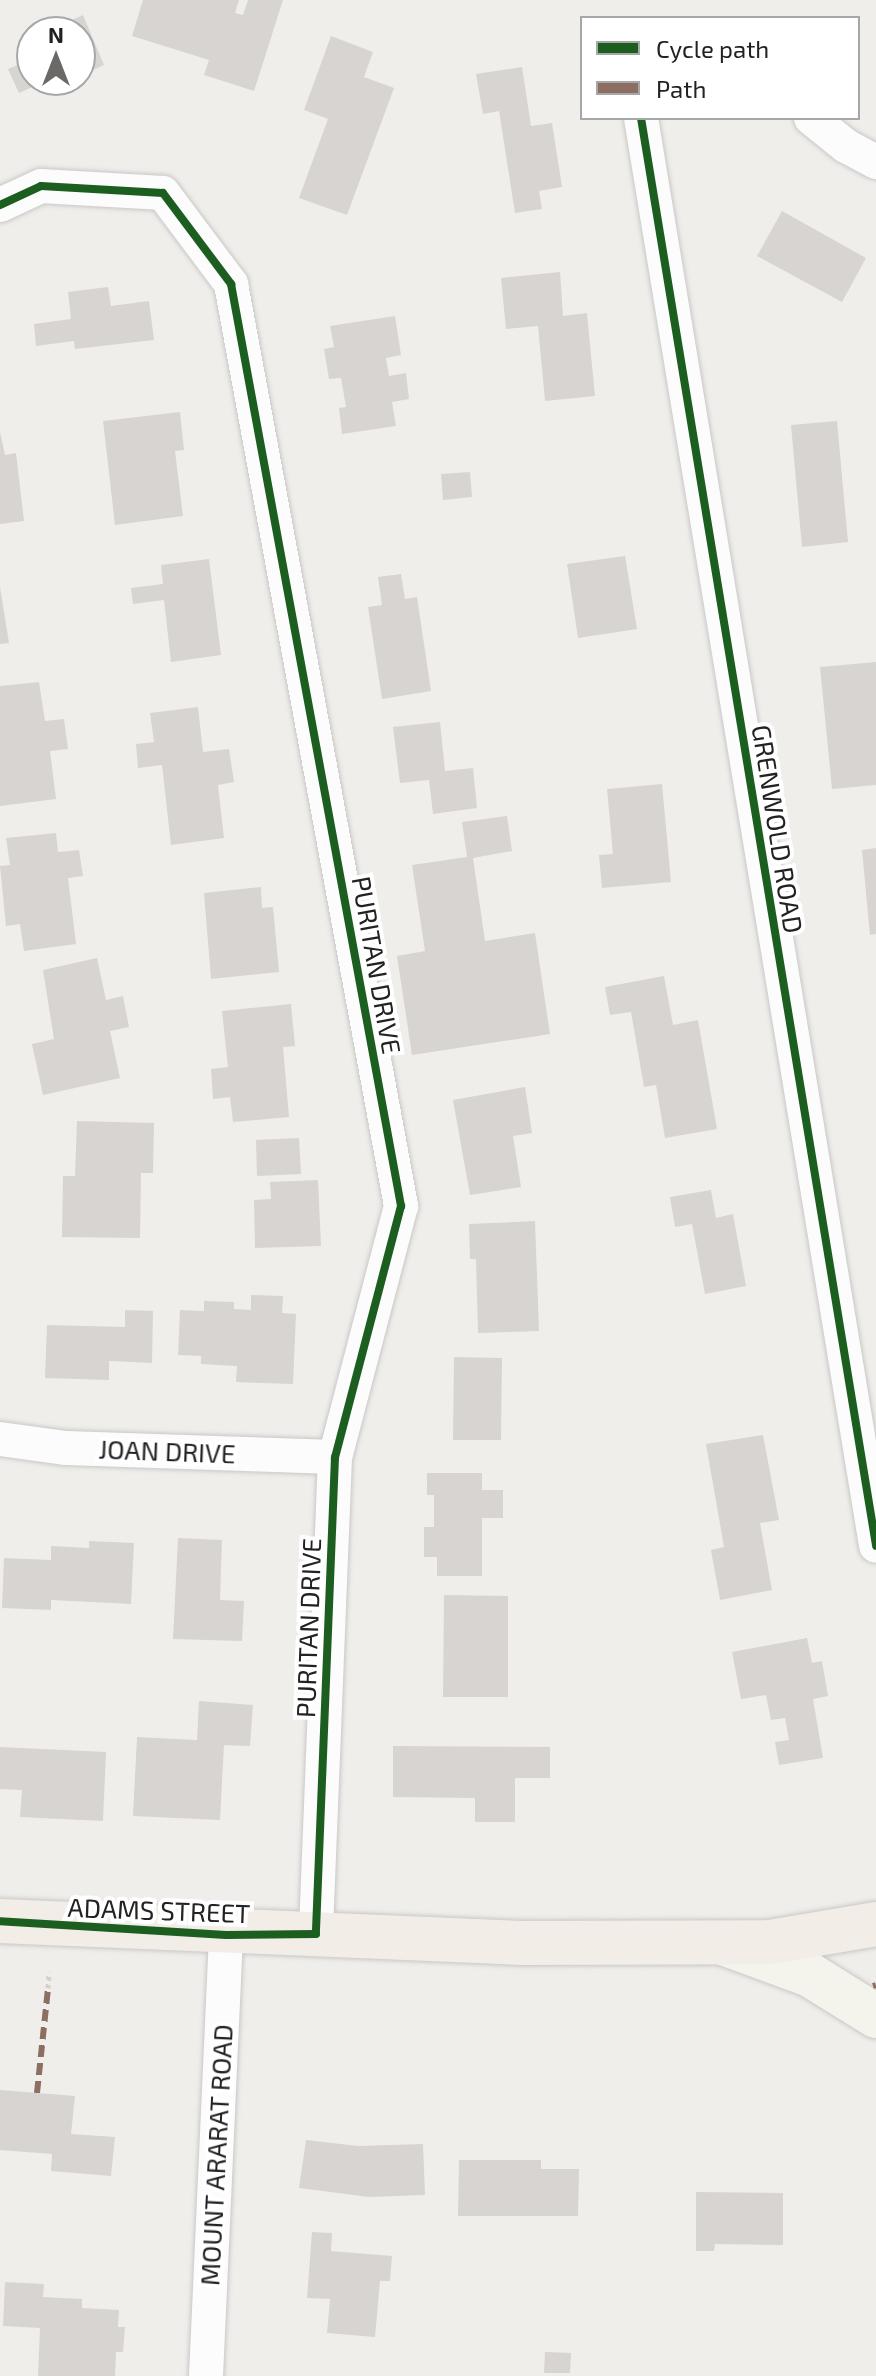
<!DOCTYPE html>
<style>
body{margin:0}
#map{position:relative;width:876px;height:2376px;overflow:hidden;background:#f0eeeb;font-family:"Exo 2",sans-serif}
div>[style]{position:absolute}
.building>*{inset:0;background:#d7d4d2}
.path>*{height:5px;margin-top:-2.5px;transform-origin:0;background:repeating-linear-gradient(90deg,#dccecd 0 4px,transparent 0 8px)}
.roads{filter:drop-shadow(0 0 2px #c9c8c7) drop-shadow(0 0 2px #c9c8c7)}
.street>*{height:34px;margin:-17px;padding:0 17px;transform-origin:17px;border-radius:17px;background:#fdfcfc}
.secondary>*{height:44px;margin:-22px;padding:0 22px;transform-origin:22px;border-radius:22px;background:#f4f4ed}
.primary>*{height:44px;margin:-22px;padding:0 22px;transform-origin:22px;border-radius:22px;background:#f3ede7}
.quiet>*{height:6px;margin-top:-3px;transform-origin:0;background:repeating-linear-gradient(90deg,#8d6e63 0 12px,transparent 0 18px)}
.cycleway>*{height:8px;margin:-4px;padding:0 4px;transform-origin:4px;border-radius:4px;background:#1b5e20}
span{translate:-50% -50%;white-space:nowrap;text-align:center;line-height:1.15;-webkit-text-stroke:8px #fff;paint-order:stroke}
.street-label{font-size:26px;color:#222}
.legend{position:absolute;left:580px;top:16px;width:280px;height:104px;box-sizing:border-box;background:#fff;border:2px solid #a7a7a7;margin:0;padding:10px 14px;list-style:none;font-size:24px;color:#222}
.legend li{display:flex;align-items:center;gap:16px;height:40px}
.legend b{width:40px;border:2px solid #a7a7a7}
.north{position:absolute;left:16px;top:16px;width:80px;height:80px;box-sizing:border-box;background:#fff;border:2px solid #a7a7a7;border-radius:50%;rotate:0deg;font-size:22px;font-weight:700;line-height:32px;text-align:center;color:#222}
.north::after{content:'';display:block;margin:auto;width:28px;height:36px;background:#6a6968;clip-path:polygon(50% 0,100% 100%,50% 72%,0 100%)}
</style>
<div id="map">
<div class="building">
<div style="clip-path:polygon(143px 0,239px 0,235px 13px,243px 15px,248px 0,283px 0,254px 91px,204px 75px,209px 60px,132px 36px)"></div>
<div style="clip-path:polygon(83px 15px,104px 65px,80px 76px,80px 32px,45px 32px)"></div>
<div style="clip-path:polygon(331px 36px,373px 52px,364px 77px,394px 88px,347px 215px,299px 198px,328px 119px,304px 110px)"></div>
<div style="clip-path:polygon(32px 59px,32px 80px,48px 80px,19px 93px,8px 69px)"></div>
<div style="clip-path:polygon(522px 67px,531px 126px,552px 123px,562px 187px,539px 191px,542px 209px,515px 213px,499px 111px,483px 114px,476px 74px)"></div>
<div style="clip-path:polygon(782px 211px,866px 258px,842px 302px,757px 256px)"></div>
<div style="clip-path:polygon(560px 272px,563px 316px,587px 313px,595px 396px,545px 401px,538px 326px,506px 329px,501px 278px)"></div>
<div style="clip-path:polygon(108px 287px,111px 306px,149px 301px,154px 340px,75px 349px,74px 341px,36px 346px,34px 324px,71px 319px,68px 292px)"></div>
<div style="clip-path:polygon(395px 316px,401px 355px,386px 358px,389px 376px,406px 373px,409px 399px,392px 402px,396px 426px,342px 434px,339px 408px,346px 407px,341px 378px,329px 379px,324px 349px,334px 347px,330px 326px)"></div>
<div style="clip-path:polygon(180px 412px,184px 450px,175px 451px,183px 516px,115px 525px,103px 421px)"></div>
<div style="clip-path:polygon(837px 421px,848px 542px,802px 547px,791px 425px)"></div>
<div style="clip-path:polygon(0 432px,5px 455px,16px 453px,24px 521px,0 524px)"></div>
<div style="clip-path:polygon(470px 472px,472px 497px,443px 500px,441px 474px)"></div>
<div style="clip-path:polygon(625px 556px,637px 629px,578px 638px,567px 564px)"></div>
<div style="clip-path:polygon(209px 559px,221px 655px,171px 662px,164px 600px,133px 604px,131px 588px,163px 584px,161px 565px)"></div>
<div style="clip-path:polygon(401px 574px,405px 599px,417px 597px,431px 691px,382px 699px,368px 607px,382px 605px,378px 577px)"></div>
<div style="clip-path:polygon(0 587px,9px 643px,0 644px)"></div>
<div style="clip-path:polygon(876px 662px,876px 785px,832px 789px,820px 667px)"></div>
<div style="clip-path:polygon(39px 682px,45px 721px,64px 719px,68px 749px,50px 751px,56px 799px,0 806px,0 686px)"></div>
<div style="clip-path:polygon(198px 707px,203px 752px,229px 749px,234px 782px,218px 785px,224px 838px,171px 845px,162px 765px,138px 768px,136px 744px,154px 742px,150px 713px)"></div>
<div style="clip-path:polygon(440px 722px,445px 771px,473px 768px,477px 808px,433px 814px,429px 780px,400px 783px,393px 727px)"></div>
<div style="clip-path:polygon(662px 784px,671px 882px,602px 888px,599px 855px,613px 854px,607px 789px)"></div>
<div style="clip-path:polygon(507px 816px,512px 851px,473px 858px,485px 941px,535px 933px,550px 1034px,412px 1055px,397px 956px,425px 951px,412px 865px,467px 857px,462px 822px)"></div>
<div style="clip-path:polygon(56px 833px,58px 852px,79px 850px,83px 876px,68px 878px,76px 944px,24px 951px,20px 924px,6px 926px,0 866px,10px 865px,6px 838px)"></div>
<div style="clip-path:polygon(876px 848px,876px 934px,870px 935px,862px 850px)"></div>
<div style="clip-path:polygon(261px 887px,262px 908px,273px 907px,279px 972px,211px 979px,204px 893px)"></div>
<div style="clip-path:polygon(97px 958px,106px 1000px,123px 996px,129px 1027px,110px 1031px,120px 1078px,43px 1095px,32px 1044px,54px 1039px,43px 970px)"></div>
<div style="clip-path:polygon(664px 976px,673px 1025px,698px 1020px,717px 1129px,665px 1138px,656px 1085px,644px 1087px,631px 1012px,610px 1015px,605px 987px)"></div>
<div style="clip-path:polygon(291px 1004px,295px 1046px,283px 1047px,289px 1117px,233px 1122px,230px 1097px,213px 1099px,211px 1069px,228px 1067px,222px 1011px)"></div>
<div style="clip-path:polygon(525px 1087px,532px 1133px,513px 1136px,521px 1187px,470px 1195px,453px 1100px)"></div>
<div style="clip-path:polygon(77px 1121px,154px 1123px,153px 1173px,141px 1173px,140px 1238px,62px 1237px,63px 1176px,75px 1176px)"></div>
<div style="clip-path:polygon(299px 1138px,301px 1174px,257px 1176px,256px 1140px)"></div>
<div style="clip-path:polygon(318px 1180px,321px 1246px,255px 1248px,254px 1200px,271px 1199px,270px 1182px)"></div>
<div style="clip-path:polygon(711px 1190px,716px 1218px,733px 1214px,746px 1286px,705px 1294px,692px 1224px,675px 1227px,670px 1197px)"></div>
<div style="clip-path:polygon(535px 1221px,539px 1331px,478px 1333px,476px 1259px,470px 1259px,469px 1224px)"></div>
<div style="clip-path:polygon(251px 1295px,283px 1296px,282px 1313px,296px 1314px,293px 1384px,236px 1382px,237px 1366px,201px 1364px,201px 1356px,178px 1355px,180px 1310px,204px 1311px,204px 1301px,234px 1302px,234px 1309px,251px 1310px)"></div>
<div style="clip-path:polygon(125px 1310px,153px 1311px,152px 1363px,109px 1361px,109px 1380px,45px 1378px,47px 1325px,125px 1327px)"></div>
<div style="clip-path:polygon(454px 1357px,502px 1358px,501px 1440px,453px 1440px)"></div>
<div style="clip-path:polygon(763px 1435px,779px 1520px,760px 1523px,772px 1590px,720px 1600px,711px 1550px,724px 1547px,706px 1444px)"></div>
<div style="clip-path:polygon(427px 1473px,482px 1473px,482px 1490px,503px 1490px,503px 1518px,482px 1518px,482px 1576px,437px 1576px,437px 1557px,424px 1557px,424px 1527px,434px 1527px,434px 1495px,427px 1495px)"></div>
<div style="clip-path:polygon(178px 1538px,222px 1540px,220px 1600px,244px 1601px,242px 1641px,173px 1639px)"></div>
<div style="clip-path:polygon(89px 1541px,134px 1543px,131px 1604px,51px 1600px,51px 1610px,2px 1608px,4px 1558px,51px 1560px,51px 1546px,89px 1548px)"></div>
<div style="clip-path:polygon(444px 1595px,508px 1596px,508px 1697px,443px 1697px)"></div>
<div style="clip-path:polygon(807px 1638px,812px 1663px,822px 1661px,828px 1696px,813px 1699px,823px 1758px,779px 1765px,775px 1742px,789px 1740px,785px 1718px,771px 1720px,766px 1695px,741px 1699px,732px 1652px)"></div>
<div style="clip-path:polygon(199px 1701px,253px 1705px,250px 1746px,224px 1745px,220px 1820px,133px 1816px,137px 1737px,197px 1740px)"></div>
<div style="clip-path:polygon(393px 1746px,550px 1747px,550px 1778px,515px 1778px,515px 1822px,475px 1822px,475px 1798px,393px 1797px)"></div>
<div style="clip-path:polygon(0 1747px,106px 1752px,103px 1821px,20px 1817px,22px 1790px,0 1789px)"></div>
<div style="clip-path:polygon(0 2090px,75px 2096px,71px 2134px,115px 2137px,111px 2176px,51px 2171px,52px 2154px,0 2150px)"></div>
<div style="clip-path:polygon(306px 2140px,358px 2146px,423px 2144px,425px 2195px,369px 2197px,299px 2188px)"></div>
<div style="clip-path:polygon(459px 2160px,541px 2160px,541px 2169px,579px 2169px,578px 2216px,458px 2216px)"></div>
<div style="clip-path:polygon(696px 2192px,783px 2193px,783px 2245px,715px 2244px,714px 2251px,696px 2251px)"></div>
<div style="clip-path:polygon(312px 2232px,332px 2233px,331px 2251px,392px 2256px,390px 2281px,380px 2281px,375px 2337px,327px 2333px,330px 2299px,307px 2298px)"></div>
<div style="clip-path:polygon(5px 2282px,44px 2284px,43px 2297px,82px 2299px,82px 2308px,119px 2310px,118px 2327px,125px 2327px,123px 2352px,116px 2352px,115px 2376px,38px 2376px,40px 2328px,3px 2326px)"></div>
<div style="clip-path:polygon(545px 2352px,571px 2353px,570px 2373px,544px 2373px)"></div>
</div>
<div class="path">
<div style="left:48px;top:1988px;width:16px;rotate:-86deg"></div>
</div>
<div class="roads">
<div class="street">
<div style="left:641px;top:118px;width:1447px;rotate:80.65deg"></div>
<div style="left:811px;top:118px;width:45px;rotate:38.7deg"></div>
<div style="left:846px;top:146px;width:34px;rotate:28deg"></div>
<div style="left:0;top:205px;width:45px;rotate:-24.9deg"></div>
<div style="left:41px;top:186px;width:122px;rotate:3.3deg"></div>
<div style="left:163px;top:193px;width:114px;rotate:53.2deg"></div>
<div style="left:231px;top:284px;width:938px;rotate:79.55deg"></div>
<div style="left:401px;top:1206px;width:260px;rotate:104.7deg"></div>
<div style="left:335px;top:1457px;width:477px;rotate:92.3deg"></div>
<div style="left:0;top:1439px;width:67px;rotate:7.8deg"></div>
<div style="left:66px;top:1448px;width:269px;rotate:1.9deg"></div>
<div style="left:206px;top:2376px;width:441px;rotate:-87.4deg"></div>
</div>
<div class="secondary">
<div style="left:726px;top:1944px;width:90px;rotate:20.3deg"></div>
<div style="left:810px;top:1975px;width:78px;rotate:31.8deg"></div>
</div>
<div class="primary">
<div style="left:0;top:1921px;width:522px;rotate:2.41deg"></div>
<div style="left:522px;top:1943px;width:248px;rotate:-0.2deg"></div>
<div style="left:770px;top:1942px;width:108px;rotate:-9.6deg"></div>
</div>
</div>
<div class="quiet">
<div style="left:873px;top:1986px;width:3px;rotate:-18deg"></div>
<div style="left:37px;top:2093px;width:106px;rotate:-84deg"></div>
</div>
<div class="cycleway">
<div style="left:641px;top:118px;width:1447px;rotate:80.65deg"></div>
<div style="left:0;top:205px;width:45px;rotate:-24.9deg"></div>
<div style="left:41px;top:186px;width:122px;rotate:3.3deg"></div>
<div style="left:163px;top:193px;width:114px;rotate:53.2deg"></div>
<div style="left:231px;top:284px;width:938px;rotate:79.55deg"></div>
<div style="left:401px;top:1206px;width:260px;rotate:104.7deg"></div>
<div style="left:335px;top:1457px;width:477px;rotate:92.3deg"></div>
<div style="left:316px;top:1934px;width:90px;rotate:179.4deg"></div>
<div style="left:226px;top:1935px;width:226px;rotate:-176.5deg"></div>
</div>
<div class="street-label">
<span style="left:778px;top:829px;rotate:81deg">GRENWOLD ROAD</span>
<span style="left:377px;top:965px;rotate:80deg">PURITAN DRIVE</span>
<span style="left:167px;top:1451px;rotate:2deg">JOAN DRIVE</span>
<span style="left:308px;top:1628px;rotate:-88deg">PURITAN DRIVE</span>
<span style="left:159px;top:1910px;rotate:2deg">ADAMS STREET</span>
<span style="left:216px;top:2155px;rotate:-87deg">MOUNT ARARAT ROAD</span>
</div>
<ul class="legend">
<li><b style="height:10px;background:#1b5e20"></b>Cycle path</li>
<li><b style="height:10px;background:#8d6e63"></b>Path</li>
</ul>
<div class="north">N</div>
</div>
